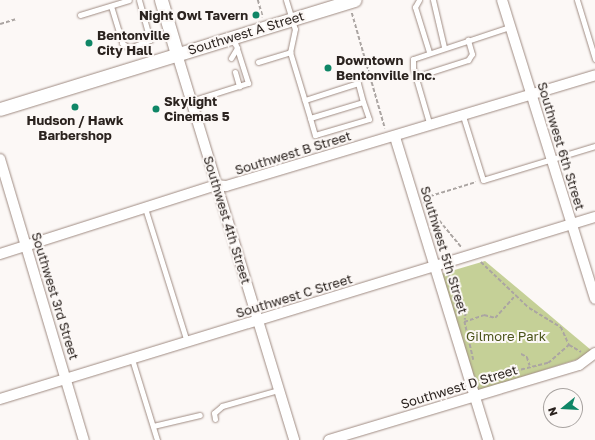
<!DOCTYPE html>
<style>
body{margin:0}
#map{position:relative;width:595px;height:440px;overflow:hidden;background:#fcf8f6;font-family:"Golos Text",sans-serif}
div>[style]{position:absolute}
.green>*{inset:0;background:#c5d097}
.path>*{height:1.5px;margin-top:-0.75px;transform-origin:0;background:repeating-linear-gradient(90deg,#aba5a2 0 4px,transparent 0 6px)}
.roads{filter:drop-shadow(0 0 1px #9f8b82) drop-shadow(0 0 1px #9f8b82)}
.service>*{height:5px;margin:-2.5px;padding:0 2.5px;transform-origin:2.5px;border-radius:2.5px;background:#fff}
.minor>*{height:10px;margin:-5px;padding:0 5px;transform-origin:5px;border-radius:5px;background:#fff}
.tertiary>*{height:13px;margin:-6.5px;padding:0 6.5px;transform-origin:6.5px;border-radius:6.5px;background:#fff}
.dots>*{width:11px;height:11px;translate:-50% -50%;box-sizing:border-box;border:2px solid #fcf8f6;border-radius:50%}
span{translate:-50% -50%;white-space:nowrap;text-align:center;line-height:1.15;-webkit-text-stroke:4px #fcf8f6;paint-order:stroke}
.poi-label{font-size:13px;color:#2b231f;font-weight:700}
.right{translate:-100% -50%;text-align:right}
.left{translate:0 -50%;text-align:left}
.street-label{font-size:13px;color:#2b231f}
.park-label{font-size:13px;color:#4b541b}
.north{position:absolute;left:543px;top:388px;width:40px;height:40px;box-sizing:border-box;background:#fcf8f6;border:1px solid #a8a3a0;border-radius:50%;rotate:252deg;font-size:11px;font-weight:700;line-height:16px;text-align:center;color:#2b231f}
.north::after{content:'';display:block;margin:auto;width:14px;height:18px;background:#0f8666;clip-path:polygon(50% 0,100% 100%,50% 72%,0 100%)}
</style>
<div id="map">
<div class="green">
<div style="clip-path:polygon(485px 261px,591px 350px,585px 357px,477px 391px,441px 274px)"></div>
</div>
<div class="path">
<div style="left:258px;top:0;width:18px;rotate:74deg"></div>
<div style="left:352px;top:13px;width:120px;rotate:74deg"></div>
<div style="left:0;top:24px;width:17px;rotate:-17deg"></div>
<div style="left:424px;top:198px;width:54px;rotate:-17.1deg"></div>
<div style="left:424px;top:202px;width:60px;rotate:50.4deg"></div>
<div style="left:481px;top:262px;width:66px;rotate:43.8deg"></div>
<div style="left:529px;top:308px;width:37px;rotate:31deg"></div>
<div style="left:561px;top:327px;width:20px;rotate:66deg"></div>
<div style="left:569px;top:345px;width:14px;rotate:30deg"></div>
<div style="left:448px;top:273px;width:30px;rotate:73deg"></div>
<div style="left:457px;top:302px;width:13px;rotate:48deg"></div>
<div style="left:466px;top:312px;width:8px;rotate:97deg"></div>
<div style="left:521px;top:354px;width:7px;rotate:27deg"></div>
<div style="left:527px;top:357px;width:9px;rotate:72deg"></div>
<div style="left:473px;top:360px;width:39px;rotate:-103deg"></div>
<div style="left:464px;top:322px;width:21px;rotate:-19deg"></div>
<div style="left:484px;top:315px;width:11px;rotate:15deg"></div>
<div style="left:495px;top:318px;width:31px;rotate:-48deg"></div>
<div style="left:506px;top:370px;width:8px;rotate:14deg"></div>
<div style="left:512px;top:375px;width:5px;rotate:-53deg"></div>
<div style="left:515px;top:371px;width:34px;rotate:-14deg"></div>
<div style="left:548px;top:363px;width:28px;rotate:-41deg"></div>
</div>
<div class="roads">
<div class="service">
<div style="left:286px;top:0;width:30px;rotate:73deg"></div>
<div style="left:295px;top:29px;width:24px;rotate:102deg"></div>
<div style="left:290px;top:52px;width:69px;rotate:73.1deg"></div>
<div style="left:310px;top:118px;width:55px;rotate:-16.8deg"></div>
<div style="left:363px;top:102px;width:20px;rotate:-105deg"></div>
<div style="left:358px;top:83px;width:56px;rotate:162.2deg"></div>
<div style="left:419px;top:0;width:8px;rotate:120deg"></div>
<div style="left:415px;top:7px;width:47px;rotate:72.7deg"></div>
<div style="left:433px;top:0;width:48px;rotate:76.8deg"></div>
<div style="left:577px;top:0;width:62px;rotate:73deg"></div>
<div style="left:111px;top:6px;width:39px;rotate:73deg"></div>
<div style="left:122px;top:43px;width:9px;rotate:36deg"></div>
<div style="left:129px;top:48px;width:22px;rotate:-21deg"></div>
<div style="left:150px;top:40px;width:41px;rotate:-105.4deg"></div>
<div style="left:80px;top:15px;width:51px;rotate:-17deg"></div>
<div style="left:231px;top:58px;width:12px;rotate:-59deg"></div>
<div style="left:258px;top:62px;width:34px;rotate:-17deg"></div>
<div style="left:235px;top:72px;width:15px;rotate:74deg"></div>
<div style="left:415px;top:77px;width:56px;rotate:-17.8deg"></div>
<div style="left:468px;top:60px;width:7px;rotate:-56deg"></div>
<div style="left:472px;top:54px;width:15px;rotate:-106deg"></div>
<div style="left:191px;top:101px;width:60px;rotate:-17.5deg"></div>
<div style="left:248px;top:83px;width:46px;rotate:-107.7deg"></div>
<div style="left:463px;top:116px;width:67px;rotate:72.6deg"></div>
<div style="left:483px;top:180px;width:117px;rotate:-16.9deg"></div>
<div style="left:310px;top:118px;width:18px;rotate:74deg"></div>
<div style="left:315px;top:135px;width:56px;rotate:-16.5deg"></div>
<div style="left:369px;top:119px;width:18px;rotate:-109deg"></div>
<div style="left:430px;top:126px;width:60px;rotate:-106.3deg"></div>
<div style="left:413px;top:68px;width:9px;rotate:-90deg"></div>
<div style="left:413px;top:59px;width:102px;rotate:-18.3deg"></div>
<div style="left:145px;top:208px;width:140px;rotate:72.6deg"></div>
<div style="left:132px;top:359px;width:85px;rotate:72.8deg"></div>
<div style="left:215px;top:419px;width:6px;rotate:-99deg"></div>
<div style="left:214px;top:413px;width:11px;rotate:-41deg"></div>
<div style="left:222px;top:406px;width:58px;rotate:-15.9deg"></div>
<div style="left:153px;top:426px;width:48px;rotate:-13.2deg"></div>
</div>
<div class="minor">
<div style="left:502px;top:0;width:313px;rotate:72.7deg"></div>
<div style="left:177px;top:54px;width:403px;rotate:73.1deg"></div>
<div style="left:395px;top:137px;width:317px;rotate:72.9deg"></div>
<div style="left:0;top:159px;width:293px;rotate:73.4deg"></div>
<div style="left:0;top:254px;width:227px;rotate:-17.7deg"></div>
<div style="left:216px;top:185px;width:10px;rotate:6deg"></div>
<div style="left:226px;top:186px;width:385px;rotate:-16.7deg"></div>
<div style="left:0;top:399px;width:622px;rotate:-17.01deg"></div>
<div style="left:329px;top:440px;width:261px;rotate:-16.7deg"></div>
<div style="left:579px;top:365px;width:20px;rotate:-37deg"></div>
</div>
<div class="tertiary">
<div style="left:161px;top:0;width:56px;rotate:73.5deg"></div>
<div style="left:0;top:109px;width:371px;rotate:-17.1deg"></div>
</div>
</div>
<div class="dots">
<div style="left:256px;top:15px;background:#0f8666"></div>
<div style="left:89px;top:43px;background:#0f8666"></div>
<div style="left:328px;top:68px;background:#0f8666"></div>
<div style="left:75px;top:107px;background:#0f8666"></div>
<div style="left:156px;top:109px;background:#0f8666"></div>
</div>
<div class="poi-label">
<span class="right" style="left:248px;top:15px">Night Owl Tavern</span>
<span class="left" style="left:97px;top:43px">Bentonville<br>City Hall</span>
<span class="left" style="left:336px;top:68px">Downtown<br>Bentonville Inc.</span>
<span class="left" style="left:164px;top:109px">Skylight<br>Cinemas 5</span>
<span style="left:75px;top:128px">Hudson / Hawk<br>Barbershop</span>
</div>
<div class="street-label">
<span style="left:246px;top:33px;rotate:-17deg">Southwest A Street</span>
<span style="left:561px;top:146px;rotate:73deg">Southwest 6th Street</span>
<span style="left:293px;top:153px;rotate:-17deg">Southwest B Street</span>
<span style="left:227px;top:220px;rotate:73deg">Southwest 4th Street</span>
<span style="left:444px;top:250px;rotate:73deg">Southwest 5th Street</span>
<span style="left:55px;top:296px;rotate:73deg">Southwest 3rd Street</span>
<span style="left:294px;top:296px;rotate:-17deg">Southwest C Street</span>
<span style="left:459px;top:387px;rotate:-17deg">Southwest D Street</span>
</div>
<div class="park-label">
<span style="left:506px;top:336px">Gilmore Park</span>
</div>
<div class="north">N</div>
</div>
